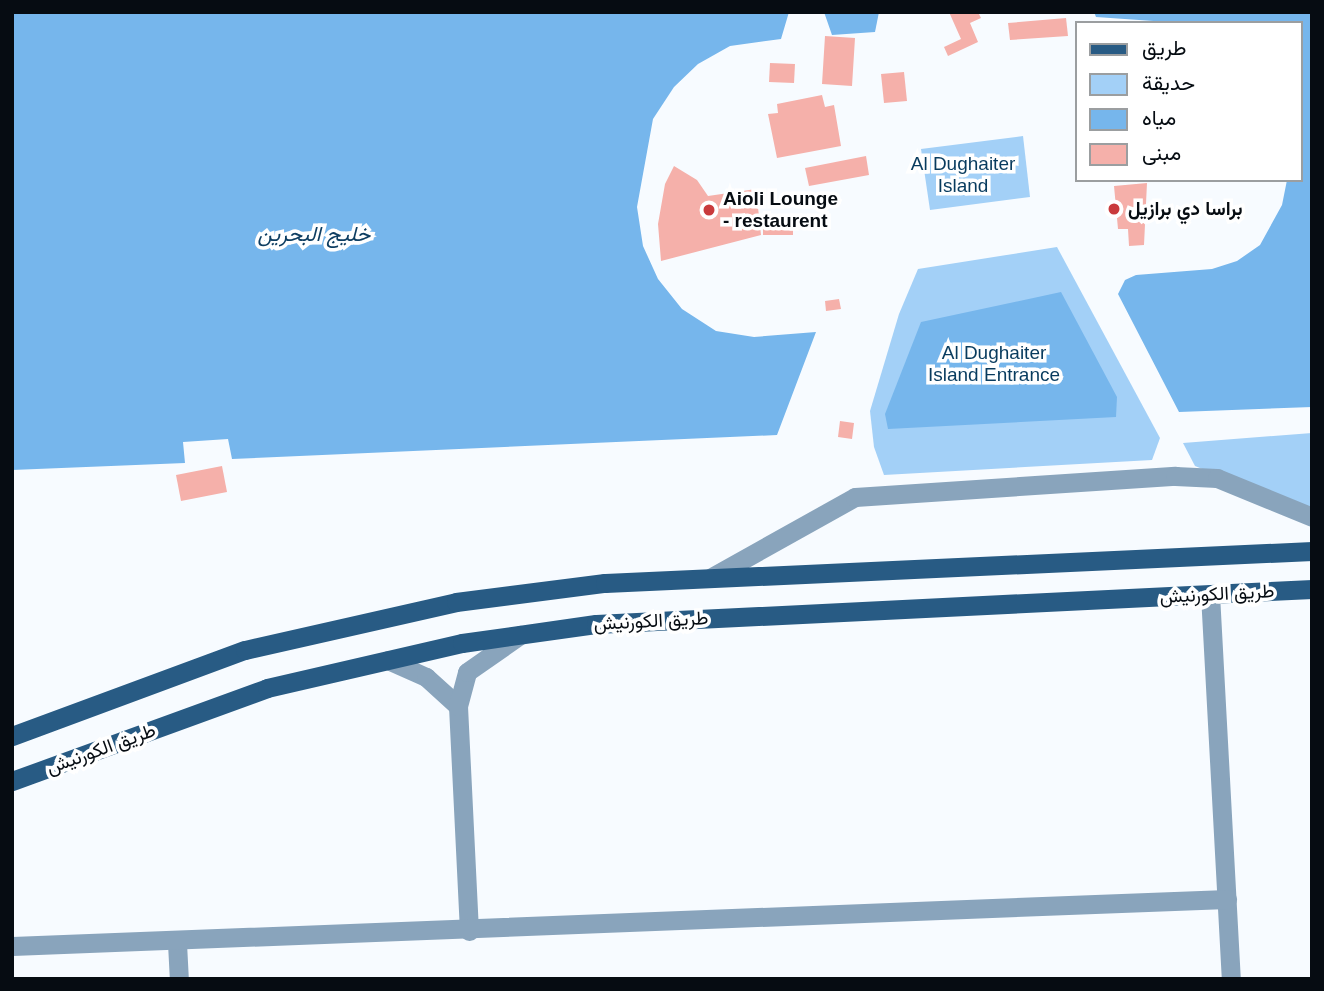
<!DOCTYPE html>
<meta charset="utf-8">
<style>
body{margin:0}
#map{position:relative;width:1324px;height:991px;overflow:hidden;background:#f7fbff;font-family:Arial,Vazirmatn,sans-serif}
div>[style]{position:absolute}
.green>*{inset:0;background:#a3d0f7}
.water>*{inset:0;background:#76b6ec}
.building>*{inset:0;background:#f5b0aa}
.minor>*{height:19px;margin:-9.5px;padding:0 9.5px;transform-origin:9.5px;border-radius:9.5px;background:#89a4bc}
.primary>*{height:19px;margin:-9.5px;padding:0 9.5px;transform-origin:9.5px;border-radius:9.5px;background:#285b84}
.dots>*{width:19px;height:19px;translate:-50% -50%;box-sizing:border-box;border:4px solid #fff;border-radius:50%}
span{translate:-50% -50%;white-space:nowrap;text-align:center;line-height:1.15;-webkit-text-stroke:7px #fff;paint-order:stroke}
.park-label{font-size:19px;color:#083b5e}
.poi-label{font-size:19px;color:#060c12;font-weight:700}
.left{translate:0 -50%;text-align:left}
.street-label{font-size:19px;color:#060c12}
.water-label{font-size:21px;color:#0e3e62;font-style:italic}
.frame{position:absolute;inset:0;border:14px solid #060c12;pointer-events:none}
.legend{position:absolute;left:1075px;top:21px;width:228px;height:161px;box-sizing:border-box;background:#fff;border:2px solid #9b9ea0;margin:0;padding:9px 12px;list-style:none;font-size:21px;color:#060c12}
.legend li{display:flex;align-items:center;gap:14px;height:35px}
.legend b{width:35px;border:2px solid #9b9ea0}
</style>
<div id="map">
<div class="green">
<div style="clip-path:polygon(1023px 136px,1030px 197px,930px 210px,921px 149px)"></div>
<div style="clip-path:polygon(1057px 247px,1160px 438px,1152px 460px,884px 475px,874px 447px,870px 411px,899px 314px,918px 269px)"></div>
<div style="clip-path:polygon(1312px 433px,1312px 513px,1195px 466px,1183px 443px)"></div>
</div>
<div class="water">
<div style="clip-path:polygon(12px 12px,789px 12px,781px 39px,730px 46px,698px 64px,674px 87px,653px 119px,637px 207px,643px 246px,658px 279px,682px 309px,716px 331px,754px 337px,816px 332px,777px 435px,232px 459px,228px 439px,183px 442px,185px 463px,12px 470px)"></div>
<div style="clip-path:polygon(824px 12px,879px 12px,875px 32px,832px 35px)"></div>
<div style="clip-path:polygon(1094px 12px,1312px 12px,1312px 407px,1179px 412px,1118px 294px,1125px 280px,1136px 275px,1212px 269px,1237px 261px,1260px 245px,1282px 205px,1287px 180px,1301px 180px,1301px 23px,1182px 23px,1096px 17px)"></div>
<div style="clip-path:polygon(1061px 292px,1117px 397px,1116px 417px,888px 429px,885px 414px,921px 322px)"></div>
</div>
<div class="building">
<div style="clip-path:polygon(949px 12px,978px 12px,981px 18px,970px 23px,978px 42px,948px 56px,944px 47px,961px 39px)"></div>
<div style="clip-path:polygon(1066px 18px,1068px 36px,1010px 40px,1008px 23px)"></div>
<div style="clip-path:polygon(825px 36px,855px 38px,852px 86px,822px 84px)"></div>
<div style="clip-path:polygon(770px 63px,795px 64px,794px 83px,769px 82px)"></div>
<div style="clip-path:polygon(904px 72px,907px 101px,884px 103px,881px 74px)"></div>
<div style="clip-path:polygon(822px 95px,825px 107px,834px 105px,841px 146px,777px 158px,768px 114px,778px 113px,777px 104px)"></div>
<div style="clip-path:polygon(866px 156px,869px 175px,809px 186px,805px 168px)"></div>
<div style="clip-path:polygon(674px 166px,697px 180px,708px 196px,756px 189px,761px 235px,661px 261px,658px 224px,665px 184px)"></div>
<div style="clip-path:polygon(1147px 183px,1144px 245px,1129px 246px,1128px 229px,1118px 229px,1114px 186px)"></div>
<div style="clip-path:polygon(763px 223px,793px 223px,793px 235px,763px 235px)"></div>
<div style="clip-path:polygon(839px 299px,841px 309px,826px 311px,825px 301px)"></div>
<div style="clip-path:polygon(840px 421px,854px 423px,852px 439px,838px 437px)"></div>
<div style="clip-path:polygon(222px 466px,227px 492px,181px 501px,176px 475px)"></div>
</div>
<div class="minor">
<div style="left:710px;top:578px;width:166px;rotate:-29.2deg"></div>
<div style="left:855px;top:497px;width:321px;rotate:-3.8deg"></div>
<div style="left:1175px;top:476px;width:42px;rotate:2.7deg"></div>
<div style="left:1217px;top:478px;width:103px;rotate:22.3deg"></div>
<div style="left:1210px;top:594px;width:386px;rotate:86.9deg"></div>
<div style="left:388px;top:660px;width:42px;rotate:24.1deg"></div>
<div style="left:426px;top:677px;width:43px;rotate:42.2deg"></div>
<div style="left:469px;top:931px;width:225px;rotate:-92.8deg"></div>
<div style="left:458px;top:706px;width:35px;rotate:-75deg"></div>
<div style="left:467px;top:672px;width:65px;rotate:-34.9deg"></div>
<div style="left:177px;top:943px;width:36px;rotate:87deg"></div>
<div style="left:12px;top:946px;width:1216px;rotate:-2.22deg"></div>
</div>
<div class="primary">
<div style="left:12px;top:736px;width:248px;rotate:-20.3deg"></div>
<div style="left:245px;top:650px;width:216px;rotate:-12.8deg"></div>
<div style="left:456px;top:602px;width:150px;rotate:-7.3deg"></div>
<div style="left:605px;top:583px;width:708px;rotate:-2.59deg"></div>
<div style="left:12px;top:781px;width:271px;rotate:-20deg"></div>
<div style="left:267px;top:688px;width:200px;rotate:-13deg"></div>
<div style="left:462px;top:643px;width:135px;rotate:-8.1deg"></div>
<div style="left:596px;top:624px;width:717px;rotate:-2.8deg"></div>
</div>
<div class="dots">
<div style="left:1114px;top:209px;background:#c93a3c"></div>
<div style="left:709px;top:210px;background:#c93a3c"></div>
</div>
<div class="park-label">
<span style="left:963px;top:175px">Al Dughaiter<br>Island</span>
<span style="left:994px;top:364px">Al Dughaiter<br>Island Entrance</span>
</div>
<div class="poi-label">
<span class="left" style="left:723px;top:210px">Aioli Lounge<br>- restaurent</span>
<span class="left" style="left:1128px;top:209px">براسا دي برازيل</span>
</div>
<div class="street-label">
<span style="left:1217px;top:594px;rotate:-3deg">طريق الكورنيش</span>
<span style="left:651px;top:621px;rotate:-3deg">طريق الكورنيش</span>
<span style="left:101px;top:749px;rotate:-20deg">طريق الكورنيش</span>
</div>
<div class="water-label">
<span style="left:314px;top:234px">خليج البحرين</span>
</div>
<div class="frame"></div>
<ul class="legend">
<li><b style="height:9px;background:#285b84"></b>طريق</li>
<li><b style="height:19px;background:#a3d0f7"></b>حديقة</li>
<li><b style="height:19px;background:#76b6ec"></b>مياه</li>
<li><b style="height:19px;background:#f5b0aa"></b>مبنى</li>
</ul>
</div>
